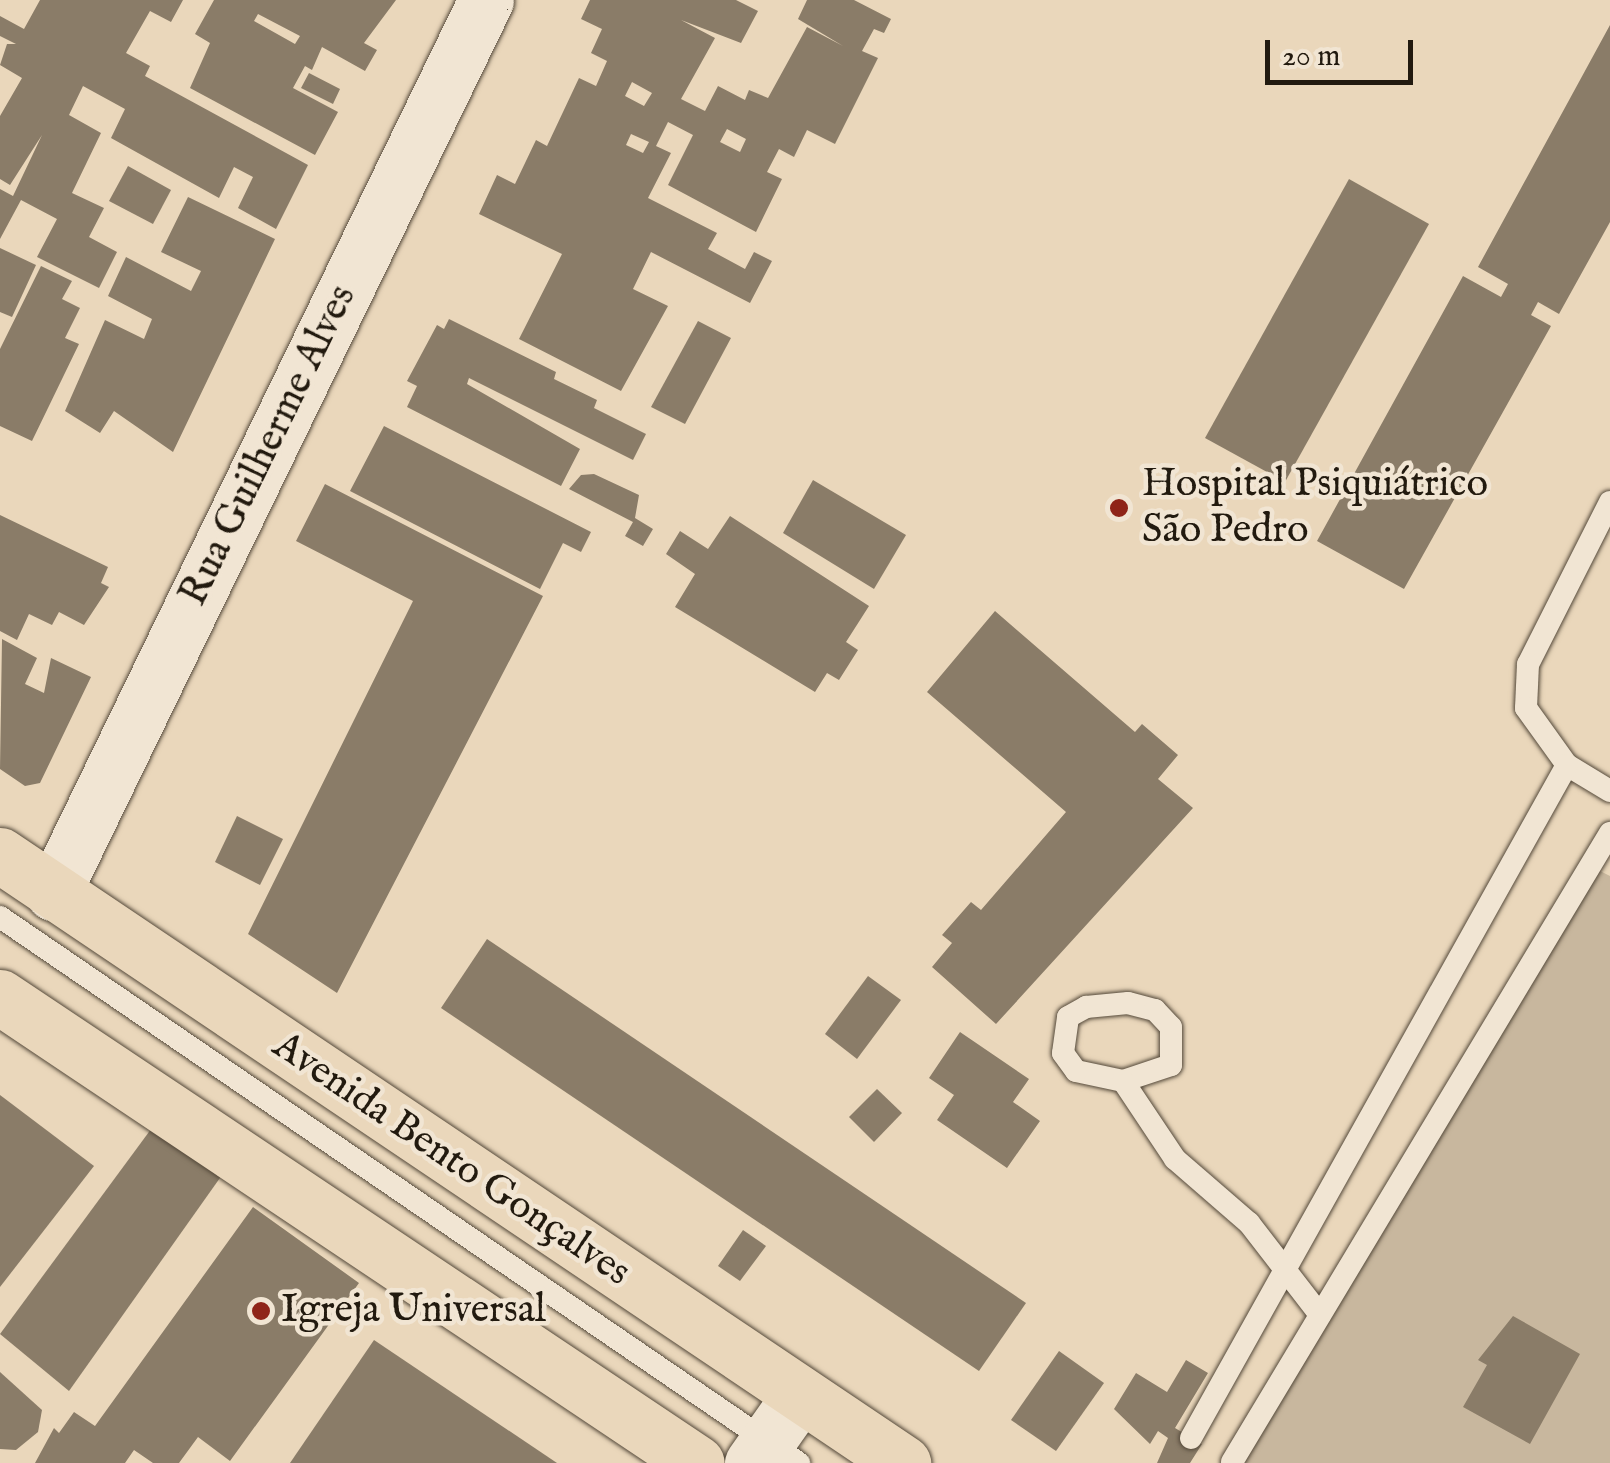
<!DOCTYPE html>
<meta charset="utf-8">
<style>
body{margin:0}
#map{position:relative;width:1610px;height:1463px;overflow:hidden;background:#ead7bb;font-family:"IM FELL English",serif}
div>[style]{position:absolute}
.green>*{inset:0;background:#c8b79e}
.building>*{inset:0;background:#8a7c68}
.roads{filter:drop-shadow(0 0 2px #54493a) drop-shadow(0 0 2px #54493a)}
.lane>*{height:22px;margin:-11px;padding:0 11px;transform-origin:11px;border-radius:11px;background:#f1e5d3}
.secondary>*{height:55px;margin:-27.5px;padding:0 27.5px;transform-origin:27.5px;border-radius:27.5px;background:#f1e5d3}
.primary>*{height:55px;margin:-27.5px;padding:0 27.5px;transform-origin:27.5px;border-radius:27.5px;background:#ead7bb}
.dots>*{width:28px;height:28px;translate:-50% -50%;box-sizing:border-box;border:5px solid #f1e5d3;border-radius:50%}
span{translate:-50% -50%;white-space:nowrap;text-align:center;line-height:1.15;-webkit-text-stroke:9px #f1e5d3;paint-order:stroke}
.street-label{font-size:40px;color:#221a0f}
.poi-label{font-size:40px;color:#221a0f}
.left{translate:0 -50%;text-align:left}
.scale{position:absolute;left:1265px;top:40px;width:148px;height:45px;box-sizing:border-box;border:5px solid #221a0f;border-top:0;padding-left:12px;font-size:30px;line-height:35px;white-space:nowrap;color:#221a0f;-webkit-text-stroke:8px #f1e5d3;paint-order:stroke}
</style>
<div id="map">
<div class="green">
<div style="clip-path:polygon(1596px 869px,1610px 876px,1610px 1463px,1241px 1463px)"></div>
</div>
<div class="building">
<div style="clip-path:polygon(40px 0,183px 0,171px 22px,150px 11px,126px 53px,150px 66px,145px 76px,308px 165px,276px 229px,238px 208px,253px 177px,234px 167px,219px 198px,111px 138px,125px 109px,83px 86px,69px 115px,101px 133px,72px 193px,104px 208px,89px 237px,117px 252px,99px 288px,37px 257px,57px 219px,21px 200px,0 239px,0 189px,13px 196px,42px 135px,10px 185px,0 179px,0 116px,22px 78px,0 65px,7px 44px,16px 44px,0 36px,0 16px,24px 29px)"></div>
<div style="clip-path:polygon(evenodd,214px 0,396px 0,364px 43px,377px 50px,365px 71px,322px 47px,312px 70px,305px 66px,293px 88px,338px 112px,315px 155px,190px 88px,210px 43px,195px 34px,214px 0,258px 14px,300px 36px,295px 44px,254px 21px,258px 14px)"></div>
<div style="clip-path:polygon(evenodd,590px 0,736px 0,758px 11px,741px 43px,681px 20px,715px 38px,681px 99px,705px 111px,718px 86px,745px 100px,749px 90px,768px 98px,807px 27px,843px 46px,798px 19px,807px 0,854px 0,891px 19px,884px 33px,874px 29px,862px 51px,878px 58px,835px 144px,807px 130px,794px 157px,779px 149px,767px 172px,782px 179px,756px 232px,668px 185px,693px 135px,668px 122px,656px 146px,671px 153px,648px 198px,717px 233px,708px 249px,745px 269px,754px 252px,772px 261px,750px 303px,651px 252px,633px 289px,668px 306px,621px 391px,519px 339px,562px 254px,479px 214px,497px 175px,515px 184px,536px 140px,547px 146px,579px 78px,596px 86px,607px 61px,591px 53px,602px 29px,581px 19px,590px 0,632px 82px,652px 93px,644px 106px,625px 96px,632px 82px,590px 0,727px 129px,746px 139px,740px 152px,720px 142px,727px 129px,590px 0,631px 134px,649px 142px,643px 153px,626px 145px,631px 134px)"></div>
<div style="clip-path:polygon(1610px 25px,1610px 222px,1559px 314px,1538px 302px,1531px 315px,1551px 326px,1404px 589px,1317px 541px,1463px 276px,1501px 297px,1508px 284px,1478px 267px)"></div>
<div style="clip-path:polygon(309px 73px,340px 89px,333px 104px,301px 88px)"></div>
<div style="clip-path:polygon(128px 166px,171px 190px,153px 224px,109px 201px)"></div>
<div style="clip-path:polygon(1349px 179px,1429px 224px,1285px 482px,1205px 438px)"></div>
<div style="clip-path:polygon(188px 197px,275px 239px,173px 452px,114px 411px,100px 433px,65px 411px,105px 320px,144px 339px,152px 319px,108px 296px,126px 257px,191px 291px,201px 271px,161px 252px)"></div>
<div style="clip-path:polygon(0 248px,36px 265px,12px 317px,0 312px)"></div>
<div style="clip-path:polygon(41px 266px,72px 281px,62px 299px,80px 308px,65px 338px,79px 344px,32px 441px,0 426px,0 349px)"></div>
<div style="clip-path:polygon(449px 319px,556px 372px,554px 379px,597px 400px,594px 408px,646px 434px,633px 460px,469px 378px,467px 384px,580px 449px,561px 486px,407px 407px,417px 386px,407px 381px,437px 325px,444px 329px)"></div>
<div style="clip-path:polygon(698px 321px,731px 338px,685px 424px,651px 407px)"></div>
<div style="clip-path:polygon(384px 426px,591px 532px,581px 552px,563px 543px,540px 589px,350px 491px)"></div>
<div style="clip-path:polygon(594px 474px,639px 495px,635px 518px,653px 529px,643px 546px,625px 536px,633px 522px,569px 489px,581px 475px)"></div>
<div style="clip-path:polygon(813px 480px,906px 535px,874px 589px,783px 533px)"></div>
<div style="clip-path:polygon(325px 484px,543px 596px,337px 993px,248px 934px,413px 601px,296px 541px)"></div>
<div style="clip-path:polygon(0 515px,108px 567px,101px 583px,109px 587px,84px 625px,59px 612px,52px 625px,29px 614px,17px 640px,0 631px)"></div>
<div style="clip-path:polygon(730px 516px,869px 606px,846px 642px,858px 650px,839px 680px,827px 673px,815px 692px,675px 607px,695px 574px,666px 554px,680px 531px,708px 549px)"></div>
<div style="clip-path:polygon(995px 611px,1135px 732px,1142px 724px,1178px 755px,1158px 779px,1193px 808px,996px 1024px,932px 967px,952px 943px,942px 935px,971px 902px,981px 910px,1066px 812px,927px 692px)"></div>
<div style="clip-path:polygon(2px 639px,37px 658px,25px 684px,44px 693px,51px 658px,91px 677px,40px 783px,25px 786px,0 769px)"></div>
<div style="clip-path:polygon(237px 816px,283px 839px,260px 885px,215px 862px)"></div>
<div style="clip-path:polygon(487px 939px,1026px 1303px,979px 1371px,441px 1008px)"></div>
<div style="clip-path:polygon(868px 976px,901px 1000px,857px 1059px,825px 1034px)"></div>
<div style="clip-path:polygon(960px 1032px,1029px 1079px,1013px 1102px,1040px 1121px,1007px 1168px,937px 1120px,954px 1095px,929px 1078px)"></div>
<div style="clip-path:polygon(877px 1089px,902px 1113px,874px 1142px,849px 1117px)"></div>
<div style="clip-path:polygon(0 1095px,94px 1166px,0 1287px)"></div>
<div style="clip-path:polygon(157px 1121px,227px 1168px,69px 1391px,0 1334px)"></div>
<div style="clip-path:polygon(253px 1207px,359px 1283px,230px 1461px,198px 1437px,179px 1463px,153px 1463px,134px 1450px,125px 1463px,35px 1463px,54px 1428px,59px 1433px,74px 1412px,95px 1426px)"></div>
<div style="clip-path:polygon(743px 1230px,766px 1246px,740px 1281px,718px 1266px)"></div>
<div style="clip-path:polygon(1513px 1316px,1580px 1354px,1530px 1444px,1463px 1407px,1487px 1365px,1478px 1360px)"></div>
<div style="clip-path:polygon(374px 1340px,557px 1463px,290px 1463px)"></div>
<div style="clip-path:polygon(1059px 1351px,1104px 1383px,1056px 1451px,1011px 1420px)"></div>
<div style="clip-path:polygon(1186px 1360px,1208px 1373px,1175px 1428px,1202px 1444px,1190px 1463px,1157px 1463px,1168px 1438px,1158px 1431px,1150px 1444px,1114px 1409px,1136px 1373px,1167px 1392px)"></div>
<div style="clip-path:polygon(0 1372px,42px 1410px,38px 1432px,16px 1450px,0 1449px)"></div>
</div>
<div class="roads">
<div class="lane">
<div style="left:1610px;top:502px;width:182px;rotate:116.8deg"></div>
<div style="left:1528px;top:664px;width:44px;rotate:92.6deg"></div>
<div style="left:1526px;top:708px;width:70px;rotate:54.3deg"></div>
<div style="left:1567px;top:765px;width:50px;rotate:31.2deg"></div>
<div style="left:0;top:917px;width:968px;rotate:34.35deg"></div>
<div style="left:1128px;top:1003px;width:28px;rotate:15deg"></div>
<div style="left:1155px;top:1010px;width:23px;rotate:47deg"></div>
<div style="left:1171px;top:1027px;width:38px;rotate:90deg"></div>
<div style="left:1171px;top:1065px;width:51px;rotate:161.6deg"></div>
<div style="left:1123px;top:1081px;width:48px;rotate:-168deg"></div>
<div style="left:1076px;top:1071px;width:22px;rotate:-126deg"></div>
<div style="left:1063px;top:1053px;width:36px;rotate:-82deg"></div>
<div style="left:1068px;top:1017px;width:21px;rotate:-29deg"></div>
<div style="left:1086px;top:1007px;width:42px;rotate:-5.4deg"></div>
<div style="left:1123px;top:1081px;width:94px;rotate:56.3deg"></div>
<div style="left:1175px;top:1159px;width:98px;rotate:40.9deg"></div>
<div style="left:1249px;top:1223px;width:116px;rotate:52.3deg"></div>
<div style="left:1191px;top:1438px;width:771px;rotate:-60.81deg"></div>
<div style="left:1232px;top:1462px;width:734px;rotate:-59deg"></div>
</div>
<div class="secondary">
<div style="left:53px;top:893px;width:992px;rotate:-64.13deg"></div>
<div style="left:752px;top:1463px;width:83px;rotate:-54.8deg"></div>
</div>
<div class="primary">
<div style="left:0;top:855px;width:1089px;rotate:33.95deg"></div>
<div style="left:0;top:997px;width:838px;rotate:33.77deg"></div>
</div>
</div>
<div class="dots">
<div style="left:1119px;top:508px;background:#8f2418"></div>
<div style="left:261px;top:1311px;background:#8f2418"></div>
</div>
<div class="street-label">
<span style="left:269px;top:446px;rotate:-64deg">Rua Guilherme Alves</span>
<span style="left:451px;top:1160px;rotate:34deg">Avenida Bento Gonçalves</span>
</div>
<div class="poi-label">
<span class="left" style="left:1142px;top:508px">Hospital Psiquiátrico<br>São Pedro</span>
<span class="left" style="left:281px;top:1311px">Igreja Universal</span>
</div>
<div class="scale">20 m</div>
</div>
